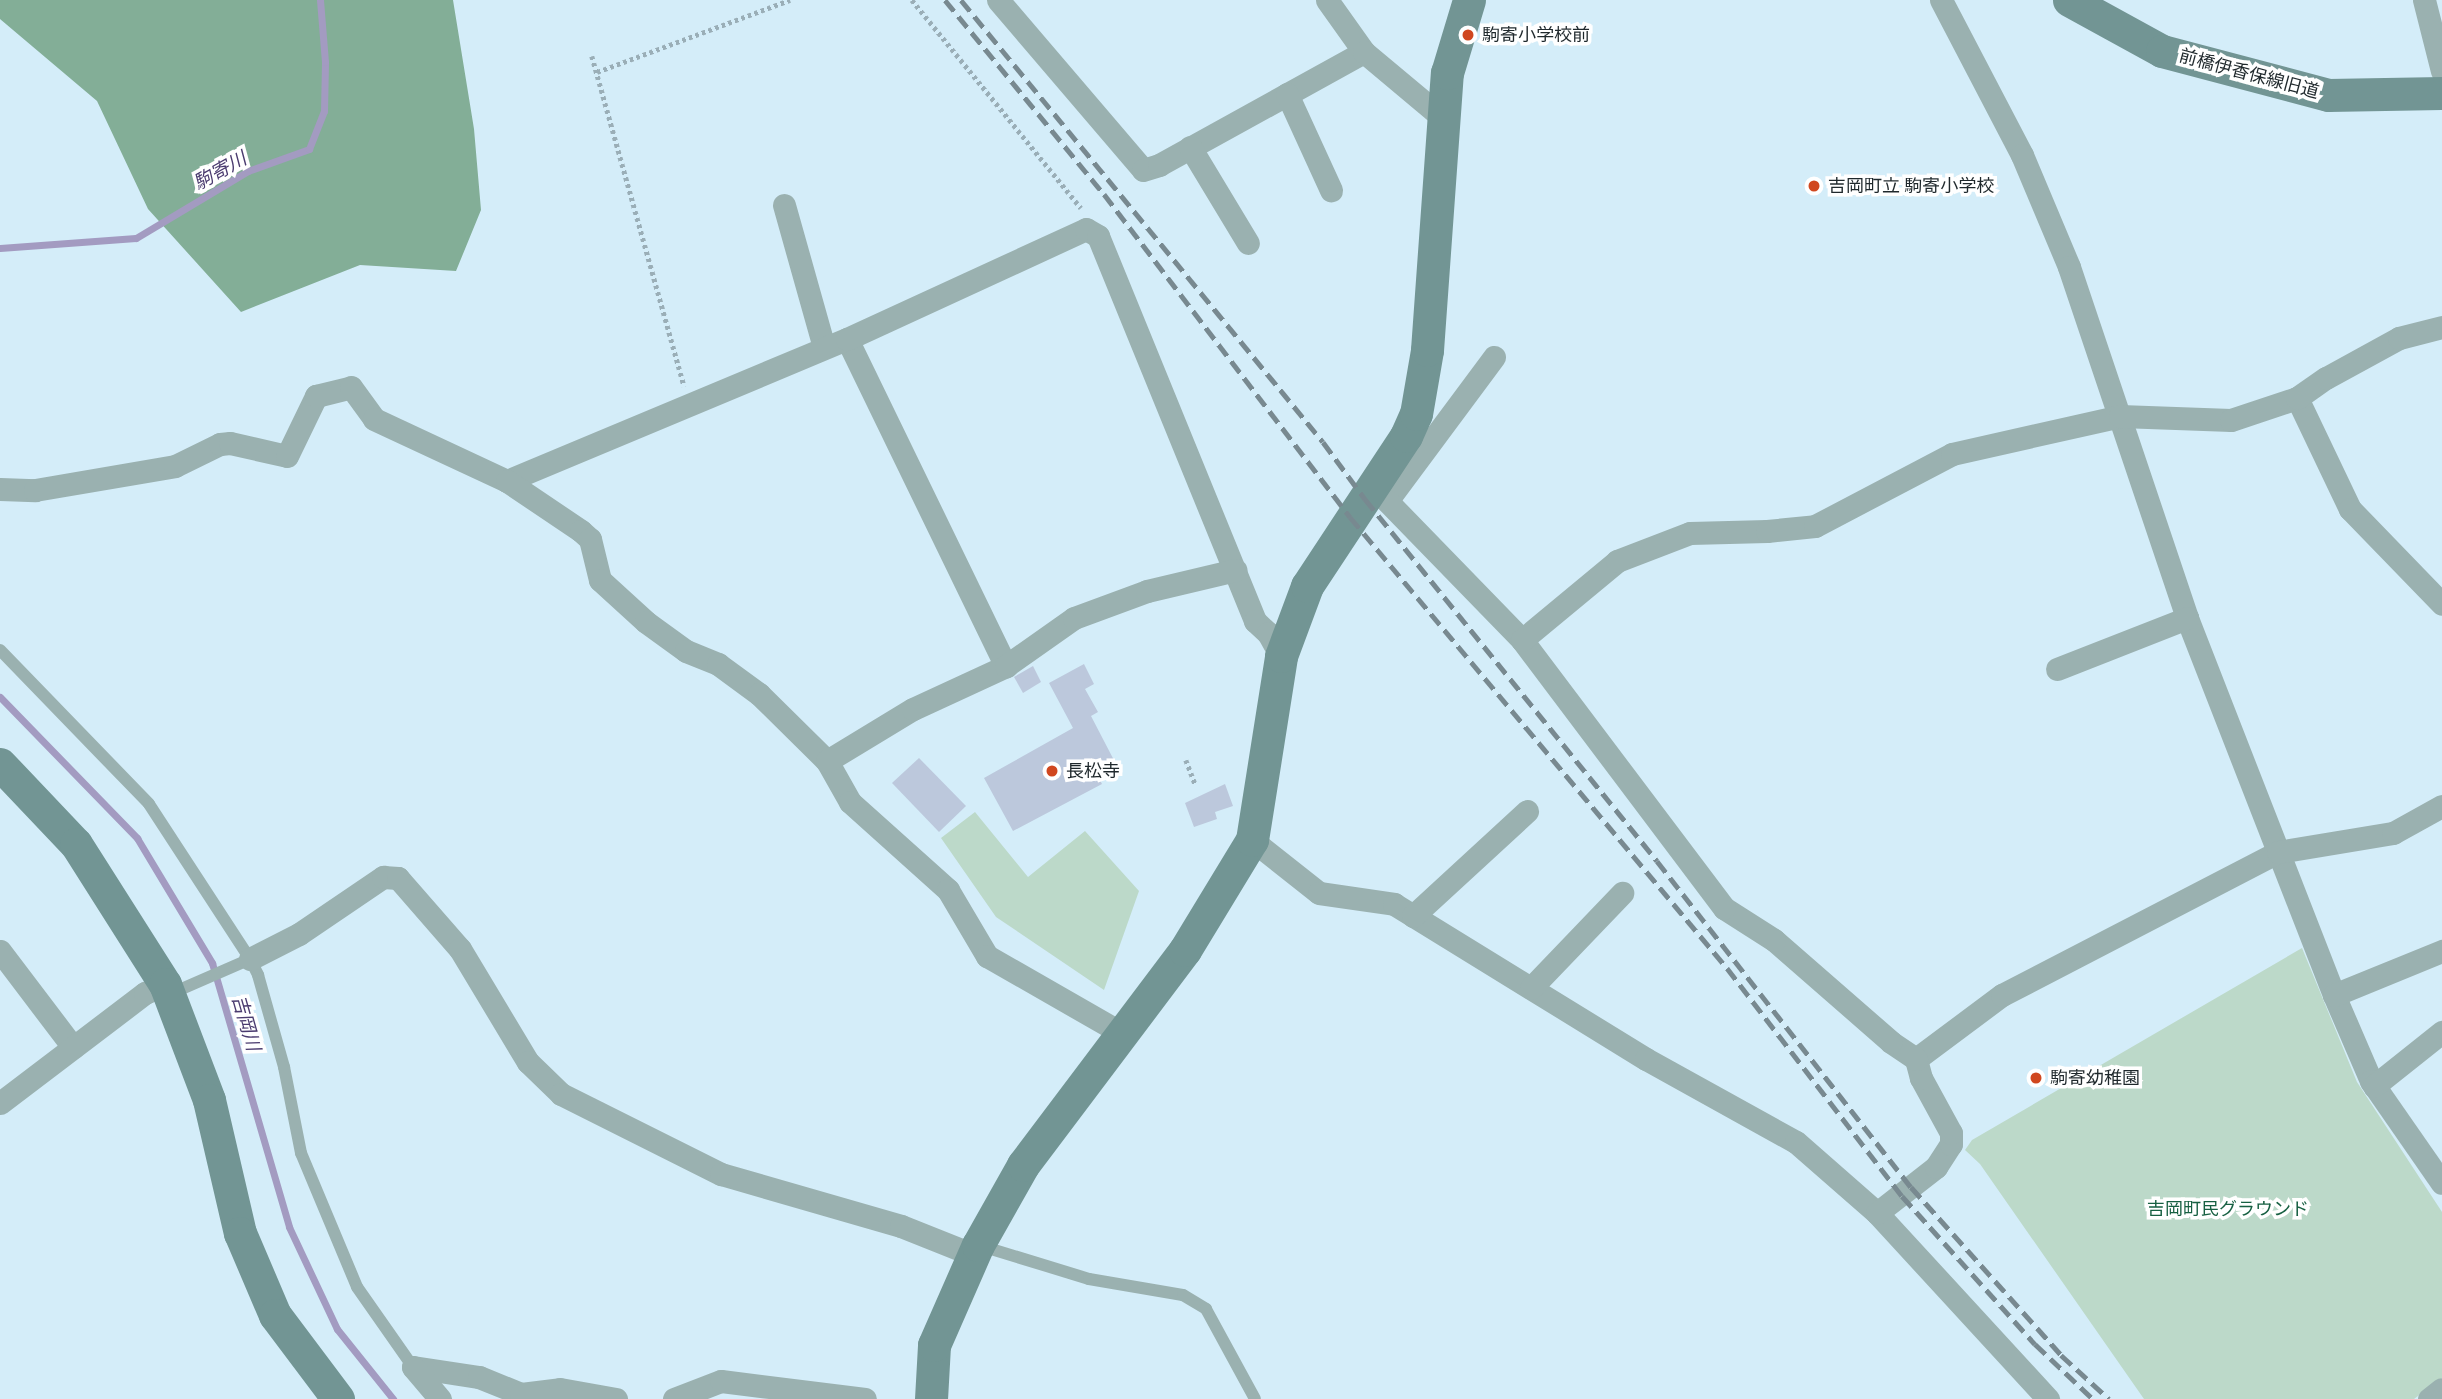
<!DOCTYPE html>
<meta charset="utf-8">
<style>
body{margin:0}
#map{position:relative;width:2442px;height:1399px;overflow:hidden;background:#d4edf9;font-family:"Public Sans","Noto Sans JP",sans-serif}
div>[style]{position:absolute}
.green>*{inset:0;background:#bcd9c9}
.forest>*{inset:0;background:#83ae97}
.stream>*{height:7px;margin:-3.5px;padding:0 3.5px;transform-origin:3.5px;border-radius:3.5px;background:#a39bc1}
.building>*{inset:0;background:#bcc8dc}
.path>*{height:4.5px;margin-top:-2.25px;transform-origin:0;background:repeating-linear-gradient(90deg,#9aaeb7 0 3.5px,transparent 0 7px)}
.lane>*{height:12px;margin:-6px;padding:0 6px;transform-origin:6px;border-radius:6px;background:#9ab1b0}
.street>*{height:23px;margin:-11.5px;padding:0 11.5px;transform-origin:11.5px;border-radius:11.5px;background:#9ab1b0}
.secondary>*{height:33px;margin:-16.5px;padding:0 16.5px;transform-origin:16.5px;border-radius:16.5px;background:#729594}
.rail>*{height:5px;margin-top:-2.5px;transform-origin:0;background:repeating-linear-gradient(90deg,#788990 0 14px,transparent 0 21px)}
.dots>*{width:19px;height:19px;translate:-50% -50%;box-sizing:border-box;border:4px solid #fff;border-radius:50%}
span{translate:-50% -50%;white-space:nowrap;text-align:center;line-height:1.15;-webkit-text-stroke:7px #fff;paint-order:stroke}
.poi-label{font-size:18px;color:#1f282c}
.left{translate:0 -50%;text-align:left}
.street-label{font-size:18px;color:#1f282c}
.park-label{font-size:18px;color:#176042}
.water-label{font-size:19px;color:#4a3b6f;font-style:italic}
</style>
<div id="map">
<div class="green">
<div style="clip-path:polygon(975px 812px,1028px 877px,1085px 831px,1139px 891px,1104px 990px,996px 917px,941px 838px)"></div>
<div style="clip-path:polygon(2302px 948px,2357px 1082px,2442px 1212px,2442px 1378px,2414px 1399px,2144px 1399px,1980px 1164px,1965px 1150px,1972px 1140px)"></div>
</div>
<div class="forest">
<div style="clip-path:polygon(0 0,453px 0,474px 129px,481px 210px,456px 271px,360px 265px,241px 312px,148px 209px,97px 101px,0 19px)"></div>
</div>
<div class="stream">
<div style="left:0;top:248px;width:136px;rotate:-4.2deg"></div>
<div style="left:136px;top:238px;width:131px;rotate:-30.9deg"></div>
<div style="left:248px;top:171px;width:65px;rotate:-19.8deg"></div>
<div style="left:309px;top:149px;width:41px;rotate:-68.5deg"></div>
<div style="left:324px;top:111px;width:49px;rotate:-88.8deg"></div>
<div style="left:325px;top:62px;width:62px;rotate:-94.6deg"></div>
<div style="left:0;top:697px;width:197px;rotate:45.8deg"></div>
<div style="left:137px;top:838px;width:146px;rotate:59deg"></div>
<div style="left:212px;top:963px;width:275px;rotate:73.7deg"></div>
<div style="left:289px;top:1227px;width:113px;rotate:64.8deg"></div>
<div style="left:337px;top:1329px;width:90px;rotate:51.3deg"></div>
</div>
<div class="building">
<div style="clip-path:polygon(1084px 664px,1094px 684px,1085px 689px,1098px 712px,1091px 716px,1117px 766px,1098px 776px,1102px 784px,1013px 831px,984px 778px,1073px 728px,1049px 683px)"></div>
<div style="clip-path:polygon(1033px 666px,1041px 682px,1023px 693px,1014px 677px)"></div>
<div style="clip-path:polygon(919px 758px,966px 806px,939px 832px,892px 783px)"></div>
<div style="clip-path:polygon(1225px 784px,1233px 806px,1215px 812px,1217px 819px,1194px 827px,1185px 803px)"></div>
</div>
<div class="path">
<div style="left:912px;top:0;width:268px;rotate:50.9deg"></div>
<div style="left:592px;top:56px;width:343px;rotate:74.4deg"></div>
<div style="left:597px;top:72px;width:206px;rotate:-20.5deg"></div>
<div style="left:1186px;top:760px;width:26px;rotate:69deg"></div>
</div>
<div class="lane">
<div style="left:0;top:650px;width:214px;rotate:45.9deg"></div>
<div style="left:149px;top:804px;width:185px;rotate:56.9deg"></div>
<div style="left:250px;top:959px;width:18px;rotate:63deg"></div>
<div style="left:258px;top:975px;width:96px;rotate:74.2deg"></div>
<div style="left:284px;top:1067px;width:88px;rotate:78.8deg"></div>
<div style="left:301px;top:1153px;width:145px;rotate:67.3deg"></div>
<div style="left:357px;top:1287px;width:98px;rotate:55deg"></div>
<div style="left:170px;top:994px;width:87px;rotate:-23.6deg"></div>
<div style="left:978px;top:1245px;width:116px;rotate:17deg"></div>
<div style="left:1089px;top:1279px;width:95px;rotate:9.7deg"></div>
<div style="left:1183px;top:1295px;width:27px;rotate:31deg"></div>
<div style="left:1206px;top:1309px;width:102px;rotate:61.4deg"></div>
</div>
<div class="street">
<div style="left:998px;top:0;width:223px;rotate:49.5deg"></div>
<div style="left:1143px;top:170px;width:17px;rotate:-17deg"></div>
<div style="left:1159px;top:165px;width:234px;rotate:-28.9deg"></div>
<div style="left:1327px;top:0;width:64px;rotate:54.6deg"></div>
<div style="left:1364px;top:52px;width:103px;rotate:39.9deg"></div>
<div style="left:1941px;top:0;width:175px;rotate:62.4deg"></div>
<div style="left:2022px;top:155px;width:121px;rotate:67.2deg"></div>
<div style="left:2069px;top:267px;width:370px;rotate:71.4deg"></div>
<div style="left:2187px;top:618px;width:405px;rotate:68.7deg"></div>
<div style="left:2334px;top:995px;width:94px;rotate:66.7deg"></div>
<div style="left:2371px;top:1081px;width:124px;rotate:55.2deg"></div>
<div style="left:2424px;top:0;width:73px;rotate:75.8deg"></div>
<div style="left:1287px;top:94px;width:106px;rotate:65.4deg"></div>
<div style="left:1190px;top:147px;width:112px;rotate:58.9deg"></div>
<div style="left:784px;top:205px;width:148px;rotate:74.3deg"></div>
<div style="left:847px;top:339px;width:364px;rotate:64.1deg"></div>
<div style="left:1494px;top:357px;width:179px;rotate:126.6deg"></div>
<div style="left:1387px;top:501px;width:194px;rotate:45.8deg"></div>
<div style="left:2297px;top:398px;width:123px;rotate:64.5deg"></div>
<div style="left:2350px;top:509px;width:132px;rotate:45.9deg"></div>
<div style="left:507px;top:481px;width:368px;rotate:-22.7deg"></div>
<div style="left:847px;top:339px;width:263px;rotate:-24.7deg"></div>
<div style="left:1086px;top:229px;width:14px;rotate:30deg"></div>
<div style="left:1098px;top:236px;width:416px;rotate:67.8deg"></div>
<div style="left:1255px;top:621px;width:18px;rotate:43deg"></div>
<div style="left:1268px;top:633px;width:26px;rotate:61deg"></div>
<div style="left:0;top:489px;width:35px;rotate:2deg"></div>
<div style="left:35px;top:490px;width:142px;rotate:-9.7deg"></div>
<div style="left:175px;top:466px;width:50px;rotate:-26.1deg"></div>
<div style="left:220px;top:444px;width:10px;rotate:-6deg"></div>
<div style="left:230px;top:443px;width:58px;rotate:12.8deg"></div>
<div style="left:287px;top:456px;width:67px;rotate:-64.2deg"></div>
<div style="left:316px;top:396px;width:36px;rotate:-14deg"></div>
<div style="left:351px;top:387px;width:39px;rotate:54deg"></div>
<div style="left:374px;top:419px;width:147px;rotate:25deg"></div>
<div style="left:507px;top:481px;width:89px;rotate:34deg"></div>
<div style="left:581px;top:531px;width:12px;rotate:42deg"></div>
<div style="left:590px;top:539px;width:42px;rotate:76.3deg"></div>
<div style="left:600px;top:580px;width:62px;rotate:42.4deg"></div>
<div style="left:646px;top:622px;width:49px;rotate:35.9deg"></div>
<div style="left:686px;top:651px;width:35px;rotate:22deg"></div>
<div style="left:718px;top:664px;width:51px;rotate:36.2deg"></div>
<div style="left:759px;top:694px;width:95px;rotate:44.6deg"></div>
<div style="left:827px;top:761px;width:47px;rotate:60.7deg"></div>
<div style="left:850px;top:802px;width:132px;rotate:41.9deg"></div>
<div style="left:948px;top:890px;width:77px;rotate:59.4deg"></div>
<div style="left:987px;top:956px;width:157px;rotate:29.8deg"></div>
<div style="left:2057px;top:669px;width:140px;rotate:-21.4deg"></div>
<div style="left:827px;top:761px;width:100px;rotate:-31.2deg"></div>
<div style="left:913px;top:709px;width:102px;rotate:-24.8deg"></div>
<div style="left:1006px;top:666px;width:83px;rotate:-35.2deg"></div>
<div style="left:1074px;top:618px;width:78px;rotate:-20.3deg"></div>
<div style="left:1147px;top:591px;width:91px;rotate:-13.3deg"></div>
<div style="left:1252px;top:840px;width:85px;rotate:38.3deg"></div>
<div style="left:1319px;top:893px;width:76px;rotate:8.3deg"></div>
<div style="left:1394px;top:904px;width:296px;rotate:31.6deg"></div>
<div style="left:1646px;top:1059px;width:171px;rotate:29deg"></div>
<div style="left:1796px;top:1142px;width:108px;rotate:41.2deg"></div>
<div style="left:1877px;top:1213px;width:253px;rotate:47.4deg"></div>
<div style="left:1413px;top:916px;width:155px;rotate:-42.6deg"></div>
<div style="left:0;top:951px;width:121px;rotate:52.8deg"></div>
<div style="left:250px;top:959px;width:55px;rotate:-27deg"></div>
<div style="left:299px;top:934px;width:102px;rotate:-34.2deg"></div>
<div style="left:383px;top:877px;width:15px;rotate:4deg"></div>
<div style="left:398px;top:878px;width:94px;rotate:48.9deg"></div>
<div style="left:460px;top:949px;width:132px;rotate:59deg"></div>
<div style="left:528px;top:1062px;width:46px;rotate:44.1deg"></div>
<div style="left:561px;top:1094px;width:179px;rotate:26.6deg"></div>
<div style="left:721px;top:1174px;width:187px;rotate:16.1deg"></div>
<div style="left:901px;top:1226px;width:79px;rotate:21.7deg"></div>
<div style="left:1531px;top:988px;width:132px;rotate:-46.2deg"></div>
<div style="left:2334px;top:995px;width:117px;rotate:-22.2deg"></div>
<div style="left:1916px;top:1059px;width:107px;rotate:-36.7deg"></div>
<div style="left:2002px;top:995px;width:311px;rotate:-27.4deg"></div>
<div style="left:2278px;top:852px;width:117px;rotate:-9.4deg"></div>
<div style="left:2393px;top:833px;width:56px;rotate:-28.9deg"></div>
<div style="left:2374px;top:1086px;width:87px;rotate:-38.5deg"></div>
<div style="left:0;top:1103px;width:182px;rotate:-37.2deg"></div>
<div style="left:145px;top:993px;width:22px;rotate:-24deg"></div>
<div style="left:1877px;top:1213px;width:75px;rotate:-37.9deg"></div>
<div style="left:1936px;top:1167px;width:27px;rotate:-57deg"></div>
<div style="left:1951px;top:1144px;width:11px;rotate:-90deg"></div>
<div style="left:1951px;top:1133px;width:63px;rotate:-118.6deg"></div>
<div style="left:1921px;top:1078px;width:20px;rotate:-105deg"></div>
<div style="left:1916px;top:1059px;width:30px;rotate:-146deg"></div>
<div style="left:1891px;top:1042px;width:155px;rotate:-138.9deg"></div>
<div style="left:1774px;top:940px;width:59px;rotate:-147.4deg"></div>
<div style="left:1724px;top:908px;width:336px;rotate:-127deg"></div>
<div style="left:1522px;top:640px;width:124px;rotate:-39.7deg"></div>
<div style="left:1617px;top:561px;width:78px;rotate:-21deg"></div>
<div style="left:1690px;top:533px;width:77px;rotate:-1.5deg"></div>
<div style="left:1767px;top:531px;width:48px;rotate:-5.9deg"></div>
<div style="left:1815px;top:526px;width:155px;rotate:-27.7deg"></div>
<div style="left:1952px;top:454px;width:172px;rotate:-12.7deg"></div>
<div style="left:2120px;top:416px;width:111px;rotate:2.1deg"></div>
<div style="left:2231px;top:420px;width:70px;rotate:-18.4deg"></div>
<div style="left:2297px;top:398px;width:35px;rotate:-35deg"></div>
<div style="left:2326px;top:378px;width:83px;rotate:-28.7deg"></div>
<div style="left:2399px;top:338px;width:44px;rotate:-14.3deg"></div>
<div style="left:413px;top:1367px;width:67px;rotate:8.6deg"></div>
<div style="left:479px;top:1377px;width:45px;rotate:22deg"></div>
<div style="left:521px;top:1394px;width:39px;rotate:-7deg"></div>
<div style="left:560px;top:1389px;width:57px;rotate:10.1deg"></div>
<div style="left:413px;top:1367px;width:42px;rotate:49.8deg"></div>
<div style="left:674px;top:1399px;width:50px;rotate:-21deg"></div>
<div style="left:721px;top:1381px;width:145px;rotate:7.1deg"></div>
<div style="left:2429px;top:1399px;width:16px;rotate:-38deg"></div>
</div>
<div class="secondary">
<div style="left:2069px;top:0;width:106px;rotate:28.7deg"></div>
<div style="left:2162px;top:51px;width:172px;rotate:14.8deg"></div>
<div style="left:2328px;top:95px;width:114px;rotate:-1deg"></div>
<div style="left:0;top:764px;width:110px;rotate:46.5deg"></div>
<div style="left:76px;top:844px;width:166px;rotate:57.6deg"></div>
<div style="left:165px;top:984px;width:124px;rotate:69.2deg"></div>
<div style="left:209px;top:1100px;width:137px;rotate:76.9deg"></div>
<div style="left:240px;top:1233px;width:89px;rotate:66.9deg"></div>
<div style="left:275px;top:1315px;width:105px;rotate:53.1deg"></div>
<div style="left:931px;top:1399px;width:54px;rotate:-86.8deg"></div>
<div style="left:934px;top:1345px;width:109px;rotate:-66.3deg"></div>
<div style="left:978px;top:1245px;width:92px;rotate:-60.6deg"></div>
<div style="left:1023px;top:1165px;width:269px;rotate:-53deg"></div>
<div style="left:1185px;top:950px;width:129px;rotate:-58.7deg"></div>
<div style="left:1252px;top:840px;width:186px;rotate:-81deg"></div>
<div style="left:1281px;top:656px;width:75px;rotate:-69.6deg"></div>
<div style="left:1307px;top:586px;width:180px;rotate:-56.6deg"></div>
<div style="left:1406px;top:436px;width:24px;rotate:-66deg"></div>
<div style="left:1416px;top:414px;width:65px;rotate:-80.2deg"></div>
<div style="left:1427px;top:350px;width:278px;rotate:-85.9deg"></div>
<div style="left:1447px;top:73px;width:76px;rotate:-73.2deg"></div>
</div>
<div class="rail">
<div style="left:945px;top:0;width:251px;rotate:50.7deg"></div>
<div style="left:1104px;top:194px;width:406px;rotate:52.7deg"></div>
<div style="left:1350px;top:517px;width:588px;rotate:50.11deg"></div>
<div style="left:1727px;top:968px;width:287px;rotate:52.5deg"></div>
<div style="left:1902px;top:1196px;width:199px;rotate:48.1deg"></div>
<div style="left:2035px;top:1344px;width:80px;rotate:43.5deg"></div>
<div style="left:961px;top:0;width:571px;rotate:50.68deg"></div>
<div style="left:1323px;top:442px;width:71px;rotate:53.6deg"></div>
<div style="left:1365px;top:499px;width:465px;rotate:51.1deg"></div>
<div style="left:1657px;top:861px;width:413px;rotate:52.1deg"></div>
<div style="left:1911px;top:1187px;width:225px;rotate:48.2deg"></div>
<div style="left:2061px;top:1355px;width:65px;rotate:42.5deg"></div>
</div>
<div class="dots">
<div style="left:1468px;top:35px;background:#d0471f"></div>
<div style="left:1814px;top:186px;background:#d0471f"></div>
<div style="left:1052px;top:771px;background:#d0471f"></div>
<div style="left:2036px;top:1078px;background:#d0471f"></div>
</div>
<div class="poi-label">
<span class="left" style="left:1482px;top:35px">駒寄小学校前</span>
<span class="left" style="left:1828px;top:186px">吉岡町立 駒寄小学校</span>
<span class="left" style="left:1066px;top:771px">長松寺</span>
<span class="left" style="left:2050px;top:1078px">駒寄幼稚園</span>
</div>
<div class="street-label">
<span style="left:2249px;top:74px;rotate:15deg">前橋伊香保線旧道</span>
</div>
<div class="park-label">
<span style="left:2228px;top:1209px">吉岡町民グラウンド</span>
</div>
<div class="water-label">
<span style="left:220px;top:171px;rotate:-29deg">駒寄川</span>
<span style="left:246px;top:1023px;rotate:74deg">吉岡川</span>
</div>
</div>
